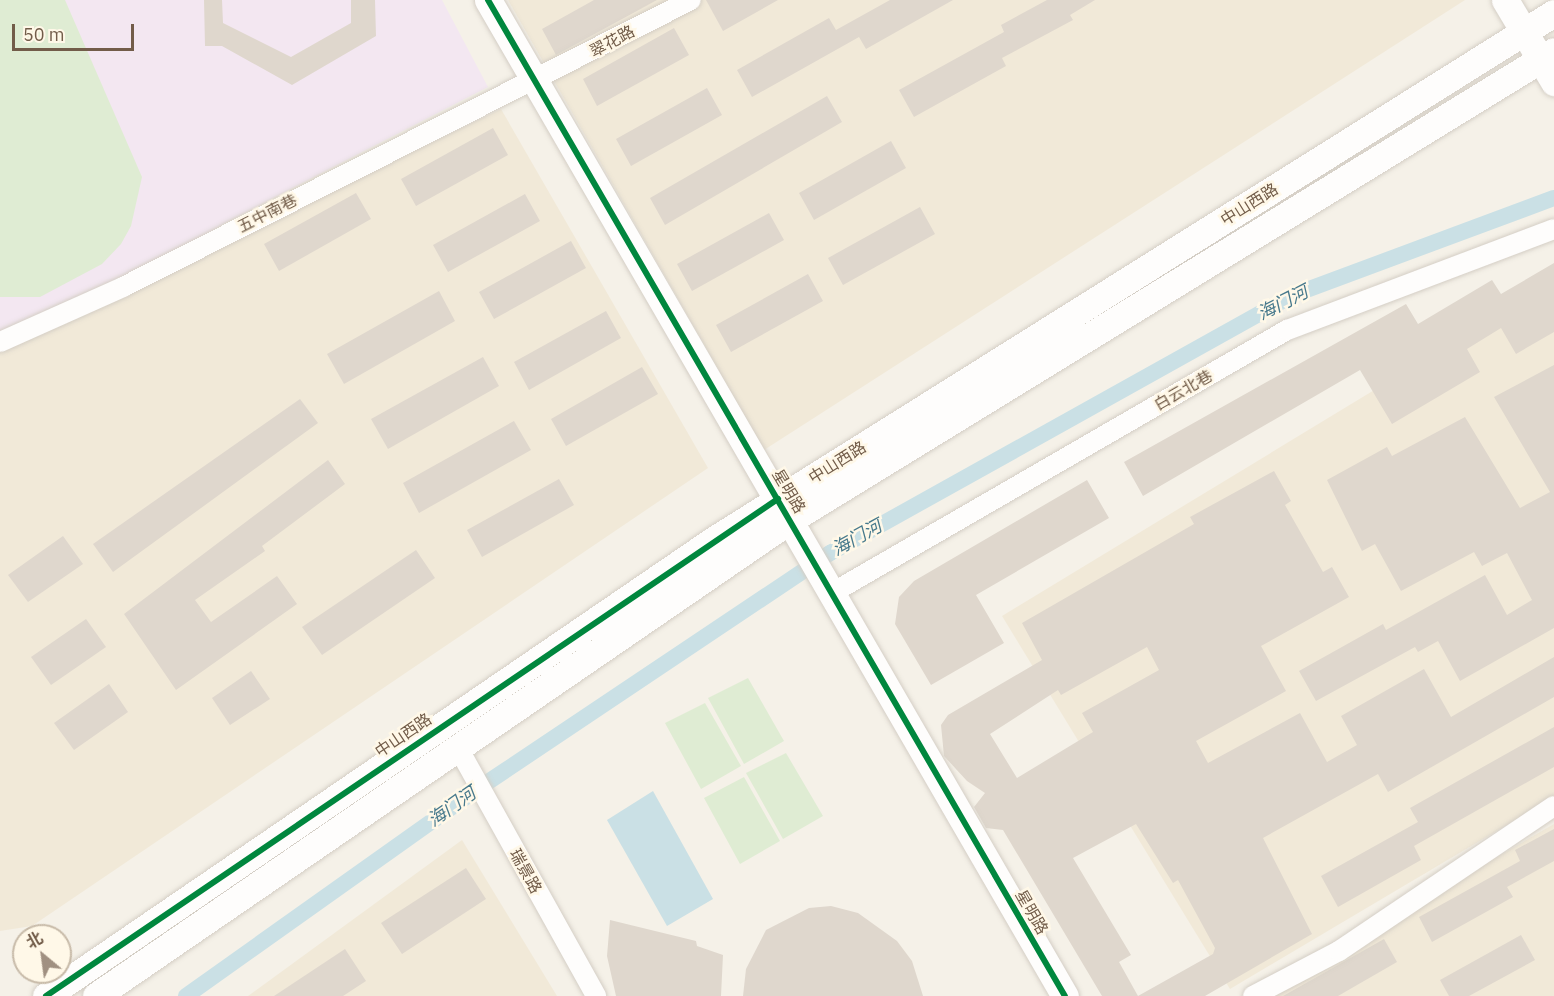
<!DOCTYPE html>
<meta charset="utf-8">
<style>
body{margin:0}
#map{position:relative;width:1554px;height:996px;overflow:hidden;background:#f5f1e8;font-family:"IBM Plex Sans","Noto Sans SC",sans-serif}
div>[style]{position:absolute}
.residential>*{inset:0;background:#f1e9d8}
.education>*{inset:0;background:#f3e7f1}
.green>*{inset:0;background:#dfecd3}
.water>*{inset:0;background:#cae0e5}
.canal>*{height:16px;margin:-8px;padding:0 8px;transform-origin:8px;border-radius:8px;background:#cae0e5}
.building>*{inset:0;background:#dfd7cd}
.roads{filter:drop-shadow(0 0 2px #d4cec5) drop-shadow(0 0 2px #d4cec5)}
.street>*{height:20px;margin:-10px;padding:0 10px;transform-origin:10px;border-radius:10px;background:#fefdfc}
.secondary>*{height:27px;margin:-13.5px;padding:0 13.5px;transform-origin:13.5px;border-radius:13.5px;background:#fefdfc}
.cycleway>*{height:6px;margin:-3px;padding:0 3px;transform-origin:3px;border-radius:3px;background:#00873e}
span{translate:-50% -50%;white-space:nowrap;text-align:center;line-height:1.15;-webkit-text-stroke:5px #fff8e8;paint-order:stroke}
.street-label{font-size:16px;color:#725c49}
.water-label{font-size:18px;color:#47798c;font-style:italic}
.north{position:absolute;left:12px;top:924px;width:60px;height:60px;box-sizing:border-box;background:#fff8e8;border:2px solid #c7baa8;border-radius:50%;rotate:331deg;font-size:16px;font-weight:700;line-height:24px;text-align:center;color:#725c49}
.north::after{content:'';display:block;margin:auto;width:21px;height:27px;background:#a09081;clip-path:polygon(50% 0,100% 100%,50% 72%,0 100%)}
.scale{position:absolute;left:12px;top:24px;width:122px;height:27px;box-sizing:border-box;border:3px solid #725c49;border-top:0;padding-left:8px;font-size:18px;line-height:21px;white-space:nowrap;color:#725c49;-webkit-text-stroke:4px #fff8e8;paint-order:stroke}
</style>
<div id="map">
<div class="residential">
<div style="clip-path:polygon(508px 0,1465px 0,764px 450px)"></div>
<div style="clip-path:polygon(501px 109px,708px 468px,32px 926px,0 931px,0 351px)"></div>
<div style="clip-path:polygon(1554px 281px,1554px 797px,1230px 989px,1002px 616px)"></div>
<div style="clip-path:polygon(1554px 824px,1554px 996px,1257px 996px)"></div>
<div style="clip-path:polygon(462px 840px,557px 996px,248px 996px)"></div>
</div>
<div class="education">
<div style="clip-path:polygon(0 0,442px 0,488px 87px,229px 221px,122px 282px,0 332px)"></div>
</div>
<div class="green">
<div style="clip-path:polygon(0 0,65px 0,142px 177px,131px 226px,121px 244px,102px 264px,40px 297px,0 297px)"></div>
<div style="clip-path:polygon(748px 678px,784px 741px,744px 764px,708px 698px)"></div>
<div style="clip-path:polygon(705px 703px,741px 766px,701px 789px,665px 723px)"></div>
<div style="clip-path:polygon(786px 753px,823px 816px,783px 839px,746px 773px)"></div>
<div style="clip-path:polygon(744px 777px,780px 841px,740px 864px,704px 798px)"></div>
</div>
<div class="water">
<div style="clip-path:polygon(653px 791px,713px 899px,667px 926px,607px 820px)"></div>
</div>
<div class="canal">
<div style="left:186px;top:996px;width:363px;rotate:-35.4deg"></div>
<div style="left:482px;top:786px;width:419px;rotate:-33.8deg"></div>
<div style="left:830px;top:553px;width:530px;rotate:-29.13deg"></div>
<div style="left:1293px;top:295px;width:278px;rotate:-20.4deg"></div>
</div>
<div class="building">
<div style="clip-path:polygon(204px 0,222px 0,223px 23px,291px 57px,351px 23px,351px 0,375px 0,376px 36px,292px 85px,222px 46px,205px 46px)"></div>
<div style="clip-path:polygon(594px 0,657px 0,556px 55px,542px 29px)"></div>
<div style="clip-path:polygon(706px 0,778px 0,723px 31px)"></div>
<div style="clip-path:polygon(890px 0,953px 0,866px 49px,859px 37px,752px 97px,737px 70px,829px 18px,836px 30px)"></div>
<div style="clip-path:polygon(1047px 0,1095px 0,1070px 15px,1073px 20px,1002px 58px,1006px 66px,914px 117px,899px 90px,1004px 32px,1001px 25px)"></div>
<div style="clip-path:polygon(674px 28px,689px 55px,597px 106px,583px 79px)"></div>
<div style="clip-path:polygon(707px 88px,722px 115px,631px 166px,616px 139px)"></div>
<div style="clip-path:polygon(827px 96px,842px 122px,665px 225px,650px 198px)"></div>
<div style="clip-path:polygon(493px 128px,508px 155px,416px 206px,401px 179px)"></div>
<div style="clip-path:polygon(891px 141px,906px 168px,814px 220px,799px 193px)"></div>
<div style="clip-path:polygon(356px 193px,371px 219px,279px 271px,264px 244px)"></div>
<div style="clip-path:polygon(525px 194px,540px 221px,448px 272px,433px 245px)"></div>
<div style="clip-path:polygon(920px 207px,935px 234px,843px 285px,828px 258px)"></div>
<div style="clip-path:polygon(769px 213px,784px 240px,692px 291px,677px 264px)"></div>
<div style="clip-path:polygon(571px 241px,586px 268px,494px 319px,479px 292px)"></div>
<div style="clip-path:polygon(1554px 263px,1554px 332px,1516px 354px,1501px 328px,1467px 349px,1480px 372px,1392px 424px,1360px 370px,1143px 496px,1124px 462px,1406px 304px,1418px 324px,1492px 280px,1501px 294px)"></div>
<div style="clip-path:polygon(808px 274px,823px 301px,731px 352px,716px 325px)"></div>
<div style="clip-path:polygon(439px 291px,455px 321px,344px 384px,327px 354px)"></div>
<div style="clip-path:polygon(606px 311px,621px 338px,529px 390px,514px 362px)"></div>
<div style="clip-path:polygon(483px 357px,499px 386px,388px 449px,371px 419px)"></div>
<div style="clip-path:polygon(1554px 365px,1554px 628px,1460px 681px,1438px 641px,1418px 652px,1415px 647px,1316px 701px,1299px 671px,1383px 624px,1386px 630px,1485px 575px,1507px 615px,1532px 600px,1507px 553px,1482px 566px,1474px 552px,1401px 591px,1375px 544px,1362px 551px,1327px 480px,1387px 447px,1392px 456px,1465px 417px,1520px 508px,1550px 492px,1494px 397px)"></div>
<div style="clip-path:polygon(642px 367px,658px 394px,566px 446px,551px 419px)"></div>
<div style="clip-path:polygon(300px 399px,318px 423px,113px 572px,93px 544px)"></div>
<div style="clip-path:polygon(514px 421px,531px 450px,419px 513px,403px 483px)"></div>
<div style="clip-path:polygon(328px 460px,345px 484px,262px 546px,265px 551px,195px 600px,211px 622px,277px 576px,297px 604px,176px 690px,124px 614px)"></div>
<div style="clip-path:polygon(evenodd,1274px 471px,1291px 501px,1285px 505px,1323px 572px,1332px 567px,1349px 597px,1261px 646px,1286px 691px,1196px 741px,1208px 763px,1300px 713px,1327px 762px,1357px 745px,1341px 716px,1424px 669px,1451px 717px,1554px 657px,1554px 697px,1388px 792px,1378px 774px,1263px 838px,1312px 934px,1205px 996px,1138px 996px,1213px 954px,1215px 948px,1178px 880px,1173px 883px,1136px 824px,1073px 858px,1131px 955px,1119px 962px,1138px 996px,1102px 996px,1003px 830px,986px 828px,974px 807px,985px 793px,967px 781px,944px 756px,941px 725px,948px 715px,1042px 660px,1022px 623px,1194px 524px,1190px 517px,1274px 471px,1147px 647px,1159px 670px,1082px 713px,1093px 732px,1017px 778px,990px 734px,1058px 690px,1061px 695px,1147px 647px)"></div>
<div style="clip-path:polygon(559px 479px,574px 505px,482px 557px,467px 530px)"></div>
<div style="clip-path:polygon(1087px 480px,1109px 518px,976px 595px,1004px 643px,931px 685px,895px 624px,899px 597px,914px 581px)"></div>
<div style="clip-path:polygon(63px 536px,83px 564px,28px 602px,8px 575px)"></div>
<div style="clip-path:polygon(416px 550px,435px 578px,322px 655px,302px 627px)"></div>
<div style="clip-path:polygon(86px 619px,106px 647px,51px 685px,31px 657px)"></div>
<div style="clip-path:polygon(251px 671px,270px 699px,230px 725px,212px 698px)"></div>
<div style="clip-path:polygon(109px 684px,128px 712px,74px 750px,54px 723px)"></div>
<div style="clip-path:polygon(1554px 727px,1554px 767px,1414px 846px,1421px 860px,1338px 907px,1321px 876px,1418px 822px,1410px 808px)"></div>
<div style="clip-path:polygon(1554px 829px,1554px 861px,1507px 887px,1513px 897px,1432px 942px,1419px 917px,1520px 861px,1515px 850px)"></div>
<div style="clip-path:polygon(466px 868px,486px 899px,402px 954px,381px 923px)"></div>
<div style="clip-path:polygon(831px 906px,858px 913px,897px 941px,912px 961px,923px 996px,743px 996px,746px 969px,766px 930px,809px 908px)"></div>
<div style="clip-path:polygon(610px 920px,696px 941px,697px 946px,723px 955px,721px 996px,616px 996px,607px 956px)"></div>
<div style="clip-path:polygon(1521px 935px,1535px 960px,1469px 996px,1449px 996px,1440px 980px)"></div>
<div style="clip-path:polygon(1384px 939px,1397px 962px,1338px 996px,1283px 996px)"></div>
<div style="clip-path:polygon(345px 949px,366px 981px,343px 996px,274px 996px)"></div>
</div>
<div class="roads">
<div class="street">
<div style="left:0;top:342px;width:135px;rotate:-24.1deg"></div>
<div style="left:123px;top:287px;width:636px;rotate:-26.81deg"></div>
<div style="left:832px;top:593px;width:526px;rotate:-30.03deg"></div>
<div style="left:1287px;top:330px;width:285px;rotate:-20.7deg"></div>
<div style="left:457px;top:746px;width:286px;rotate:60.9deg"></div>
<div style="left:1253px;top:996px;width:97px;rotate:-27.6deg"></div>
<div style="left:1339px;top:951px;width:259px;rotate:-34deg"></div>
</div>
<div class="secondary">
<div style="left:488px;top:0;width:1151px;rotate:59.92deg"></div>
<div style="left:1505px;top:0;width:96px;rotate:59.1deg"></div>
<div style="left:46px;top:996px;width:810px;rotate:-34.34deg"></div>
<div style="left:715px;top:539px;width:990px;rotate:-32.09deg"></div>
<div style="left:96px;top:996px;width:842px;rotate:-34.45deg"></div>
<div style="left:790px;top:520px;width:896px;rotate:-31.54deg"></div>
</div>
</div>
<div class="cycleway">
<div style="left:488px;top:0;width:1151px;rotate:59.92deg"></div>
<div style="left:46px;top:996px;width:885px;rotate:-34.18deg"></div>
</div>
<div class="street-label">
<span style="left:612px;top:41px;rotate:-28deg">翠花路</span>
<span style="left:1249px;top:204px;rotate:-32deg">中山西路</span>
<span style="left:267px;top:213px;rotate:-27deg">五中南巷</span>
<span style="left:1183px;top:390px;rotate:-30deg">白云北巷</span>
<span style="left:837px;top:462px;rotate:-32deg">中山西路</span>
<span style="left:789px;top:491px;rotate:59deg">星明路</span>
<span style="left:403px;top:735px;rotate:-34deg">中山西路</span>
<span style="left:526px;top:871px;rotate:61deg">瑞景路</span>
<span style="left:1032px;top:912px;rotate:60deg">星明路</span>
</div>
<div class="water-label">
<span style="left:1283px;top:303px;rotate:-27deg">海门河</span>
<span style="left:857px;top:538px;rotate:-29deg">海门河</span>
<span style="left:452px;top:807px;rotate:-35deg">海门河</span>
</div>
<div class="north">北</div>
<div class="scale">50 m</div>
</div>
